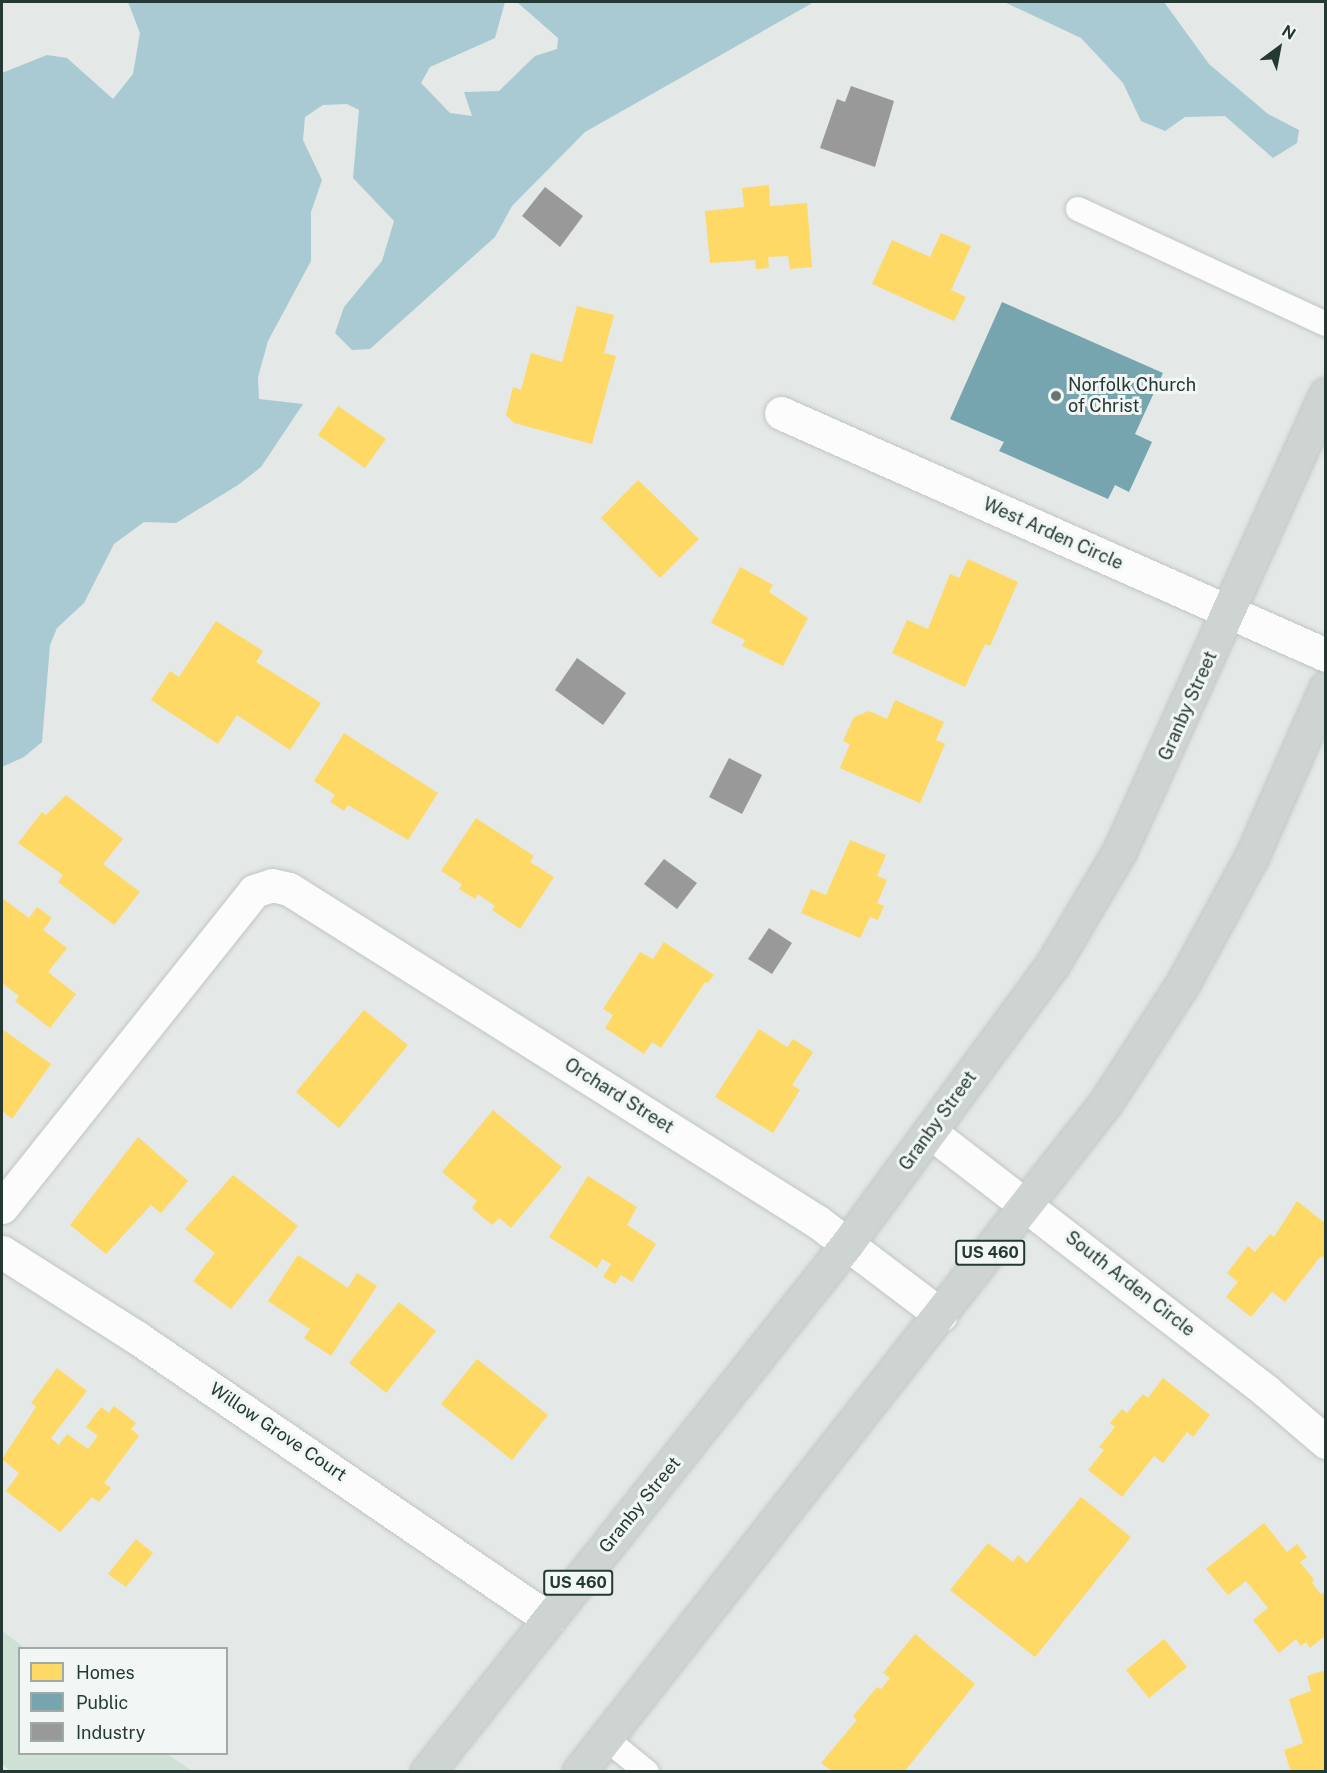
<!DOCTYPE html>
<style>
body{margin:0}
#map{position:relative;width:1327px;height:1773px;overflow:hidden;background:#e4e8e6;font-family:"Public Sans",sans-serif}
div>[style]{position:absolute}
.green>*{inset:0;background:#cfe0d4}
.water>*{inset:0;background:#a9cad2}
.homes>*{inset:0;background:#ffd966}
.public>*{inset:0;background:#76a5af}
.industry>*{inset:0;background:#999}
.roads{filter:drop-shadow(0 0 2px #c1c5c3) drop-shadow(0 0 2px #c1c5c3)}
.lane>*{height:24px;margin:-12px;padding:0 12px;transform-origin:12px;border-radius:12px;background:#fbfcfb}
.street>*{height:33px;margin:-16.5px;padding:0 16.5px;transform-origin:16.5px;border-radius:16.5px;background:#fbfcfb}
.primary>*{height:33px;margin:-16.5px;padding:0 16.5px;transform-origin:16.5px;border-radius:16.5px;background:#ced4d2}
.dots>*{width:16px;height:16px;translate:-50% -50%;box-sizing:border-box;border:3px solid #f2f7f5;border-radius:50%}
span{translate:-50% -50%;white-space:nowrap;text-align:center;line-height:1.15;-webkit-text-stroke:6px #f2f7f5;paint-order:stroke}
.shield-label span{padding:2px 4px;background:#f2f7f5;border:2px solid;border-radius:4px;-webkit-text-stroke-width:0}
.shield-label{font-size:16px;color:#243934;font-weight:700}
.poi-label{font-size:18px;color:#243934}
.left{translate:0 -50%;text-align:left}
.street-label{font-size:18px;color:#243934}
.frame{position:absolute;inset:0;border:3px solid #243934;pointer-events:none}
.legend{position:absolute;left:18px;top:1647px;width:210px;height:108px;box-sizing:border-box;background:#f2f7f5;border:2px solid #a0aba8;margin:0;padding:8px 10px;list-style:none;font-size:18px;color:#243934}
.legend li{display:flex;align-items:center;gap:12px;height:30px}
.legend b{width:30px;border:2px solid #a0aba8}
.north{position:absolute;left:1249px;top:18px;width:60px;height:60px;-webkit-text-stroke:4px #f2f7f5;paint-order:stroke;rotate:32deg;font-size:16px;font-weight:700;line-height:24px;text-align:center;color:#243934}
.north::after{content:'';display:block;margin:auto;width:21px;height:27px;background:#243934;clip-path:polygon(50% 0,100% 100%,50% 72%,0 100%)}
</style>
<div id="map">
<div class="green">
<div style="clip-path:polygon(2px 1631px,25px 1648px,20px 1648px,20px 1754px,167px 1754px,192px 1771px,12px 1772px,2px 1764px)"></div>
</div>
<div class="water">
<div style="clip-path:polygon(128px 2px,510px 2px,505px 2px,495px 38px,430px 67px,421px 83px,450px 113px,472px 116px,464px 92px,499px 91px,535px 56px,557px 49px,558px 38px,517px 2px,814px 2px,585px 132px,512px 206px,495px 237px,370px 349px,352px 350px,335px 333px,344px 307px,382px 261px,394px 221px,353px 178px,359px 110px,347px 104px,323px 105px,305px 117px,303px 140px,322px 180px,311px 212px,311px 261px,268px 341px,258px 377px,259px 399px,303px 404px,261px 467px,238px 485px,176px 523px,144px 522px,114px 544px,84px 603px,57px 628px,50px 645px,42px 742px,24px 757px,2px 767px,2px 73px,47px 55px,67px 58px,113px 99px,133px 74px,140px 33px)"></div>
<div style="clip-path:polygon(1004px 2px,1164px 2px,1209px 64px,1268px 114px,1299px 130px,1297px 143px,1273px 158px,1225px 116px,1185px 117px,1165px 131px,1141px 121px,1123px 83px,1081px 38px)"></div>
</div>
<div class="homes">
<div style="clip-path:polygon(769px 185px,770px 206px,807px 203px,812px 267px,790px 269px,788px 256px,768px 257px,769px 268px,756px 269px,755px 260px,710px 263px,705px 211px,744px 207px,742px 188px)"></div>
<div style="clip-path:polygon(941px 233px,971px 246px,951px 290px,966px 297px,954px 321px,872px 284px,892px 240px,930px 257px)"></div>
<div style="clip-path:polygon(577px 306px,614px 315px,604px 353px,616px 356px,592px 444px,514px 423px,506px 415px,513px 387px,521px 390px,531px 353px,562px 362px)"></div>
<div style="clip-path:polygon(338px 406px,386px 439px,365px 468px,318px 435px)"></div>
<div style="clip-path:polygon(638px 480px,699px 539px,660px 578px,601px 518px)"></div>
<div style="clip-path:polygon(968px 559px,1018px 582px,990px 646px,985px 644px,965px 687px,892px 653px,907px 620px,928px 629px,950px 574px,959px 578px)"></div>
<div style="clip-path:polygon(740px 567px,773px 585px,769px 592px,808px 618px,783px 666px,742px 646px,745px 640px,711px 623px)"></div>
<div style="clip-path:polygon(216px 621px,263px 651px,256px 662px,321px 703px,290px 750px,237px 715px,218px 744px,151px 700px,170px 671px,179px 677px)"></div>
<div style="clip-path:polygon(895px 700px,944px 722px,936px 740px,945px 744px,920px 803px,840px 768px,850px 744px,843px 741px,854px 717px,869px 711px,887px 719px)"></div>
<div style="clip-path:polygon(344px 733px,438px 793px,408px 840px,348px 805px,344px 811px,330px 802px,335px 795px,314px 781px)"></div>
<div style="clip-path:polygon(66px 795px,123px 839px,103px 864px,140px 892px,114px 925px,58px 882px,63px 875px,18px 843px,42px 812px,46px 815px)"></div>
<div style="clip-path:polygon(476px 818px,534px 856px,530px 862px,554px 877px,520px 929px,492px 910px,495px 906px,478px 894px,475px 899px,459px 889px,462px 884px,441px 871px)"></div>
<div style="clip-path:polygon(850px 840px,886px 855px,877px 876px,887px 880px,877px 903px,884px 906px,878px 920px,870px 917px,860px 938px,801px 913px,811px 889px,826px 895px)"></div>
<div style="clip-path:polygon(2px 898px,29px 918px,37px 907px,52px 918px,43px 930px,67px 948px,48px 972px,76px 994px,50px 1028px,15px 1001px,19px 996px,2px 983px)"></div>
<div style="clip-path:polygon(664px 942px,714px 975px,708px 983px,705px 982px,661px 1048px,652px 1042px,644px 1054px,605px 1028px,613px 1015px,603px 1009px,640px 952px,653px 959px)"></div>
<div style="clip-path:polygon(364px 1010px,408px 1045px,339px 1128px,296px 1092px)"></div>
<div style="clip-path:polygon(2px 1029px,51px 1064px,12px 1119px,2px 1111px)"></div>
<div style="clip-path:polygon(759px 1029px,787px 1047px,793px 1039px,813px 1052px,792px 1085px,800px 1090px,773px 1133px,715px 1097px)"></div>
<div style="clip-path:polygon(493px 1110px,562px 1167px,511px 1228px,499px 1218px,492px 1225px,472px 1208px,477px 1201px,442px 1172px)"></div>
<div style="clip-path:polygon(138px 1137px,188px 1181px,161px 1213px,151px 1205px,106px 1254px,70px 1225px)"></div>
<div style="clip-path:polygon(233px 1175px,298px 1226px,231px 1309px,193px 1281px,215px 1253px,185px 1229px)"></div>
<div style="clip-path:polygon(588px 1176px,637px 1207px,627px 1225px,656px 1244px,632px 1282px,621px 1275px,615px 1284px,603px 1277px,611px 1264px,602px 1259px,597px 1268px,549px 1237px)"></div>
<div style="clip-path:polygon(1297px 1201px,1326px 1224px,1326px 1259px,1321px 1256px,1285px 1302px,1272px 1292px,1251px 1317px,1226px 1297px,1238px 1282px,1227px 1273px,1248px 1246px,1255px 1252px,1270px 1234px,1274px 1237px)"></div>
<div style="clip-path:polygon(298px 1255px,348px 1288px,357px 1273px,377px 1286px,331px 1356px,304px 1338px,310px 1329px,268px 1301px)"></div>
<div style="clip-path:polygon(399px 1302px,436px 1331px,386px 1393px,349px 1363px)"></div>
<div style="clip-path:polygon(477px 1359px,548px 1415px,512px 1460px,441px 1404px)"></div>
<div style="clip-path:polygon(57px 1368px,87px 1391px,51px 1438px,59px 1445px,67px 1434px,88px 1449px,98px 1436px,86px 1427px,101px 1407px,109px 1413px,114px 1406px,136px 1423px,131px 1429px,139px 1436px,104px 1483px,111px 1488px,99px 1502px,92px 1497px,60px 1532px,6px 1491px,19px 1473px,2px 1459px,36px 1407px,31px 1403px)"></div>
<div style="clip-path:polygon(1163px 1378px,1210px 1415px,1193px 1437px,1187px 1432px,1163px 1463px,1154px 1456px,1122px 1497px,1088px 1470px,1104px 1450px,1099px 1447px,1115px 1427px,1110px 1423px,1122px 1409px,1127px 1413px,1143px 1394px,1148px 1398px)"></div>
<div style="clip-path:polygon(1081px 1497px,1131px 1537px,1035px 1657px,950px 1590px,988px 1543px,1013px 1562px,1018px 1555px,1027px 1563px)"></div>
<div style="clip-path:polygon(1264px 1523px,1287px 1552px,1297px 1544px,1307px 1557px,1300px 1562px,1314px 1580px,1312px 1583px,1321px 1594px,1326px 1591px,1326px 1635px,1310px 1648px,1306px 1642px,1301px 1646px,1296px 1639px,1279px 1653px,1253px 1620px,1268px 1608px,1246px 1581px,1228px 1595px,1206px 1569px)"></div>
<div style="clip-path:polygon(136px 1539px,153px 1553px,126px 1587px,108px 1574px)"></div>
<div style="clip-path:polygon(915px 1634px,975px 1684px,904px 1772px,833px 1772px,821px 1763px,857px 1720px,853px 1716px,877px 1687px,881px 1689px,890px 1678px,883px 1673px)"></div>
<div style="clip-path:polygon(1164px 1639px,1187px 1667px,1149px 1698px,1126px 1670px)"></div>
<div style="clip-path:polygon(1326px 1670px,1326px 1772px,1291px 1772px,1284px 1750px,1303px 1743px,1289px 1699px,1311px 1691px,1307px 1676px)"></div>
</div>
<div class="public">
<div style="clip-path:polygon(1002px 302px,1163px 373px,1135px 434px,1152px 442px,1129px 492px,1115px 485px,1108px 499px,999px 451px,1004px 442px,950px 419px)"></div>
</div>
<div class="industry">
<div style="clip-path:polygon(851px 86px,894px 101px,875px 167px,820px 148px,837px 99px,845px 102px)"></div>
<div style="clip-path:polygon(545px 187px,583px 216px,560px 247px,522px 216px)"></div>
<div style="clip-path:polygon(577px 658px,626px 693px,603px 725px,555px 690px)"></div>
<div style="clip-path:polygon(729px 758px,762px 775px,742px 814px,709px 797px)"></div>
<div style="clip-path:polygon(664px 859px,697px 883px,677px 909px,644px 884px)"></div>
<div style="clip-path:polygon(769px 928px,792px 943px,772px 974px,748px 959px)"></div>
</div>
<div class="roads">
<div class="lane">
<div style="left:1078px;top:209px;width:273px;rotate:24.9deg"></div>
<div style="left:605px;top:1738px;width:54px;rotate:39deg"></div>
</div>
<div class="street">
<div style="left:781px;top:413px;width:596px;rotate:23.94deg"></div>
<div style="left:930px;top:1132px;width:424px;rotate:37.6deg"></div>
<div style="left:1266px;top:1391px;width:79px;rotate:40.4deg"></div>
<div style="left:2px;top:1207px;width:404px;rotate:-51.4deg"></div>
<div style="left:254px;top:891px;width:19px;rotate:-18deg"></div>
<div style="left:272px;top:885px;width:17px;rotate:13deg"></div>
<div style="left:289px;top:889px;width:625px;rotate:32.19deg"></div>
<div style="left:818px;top:1222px;width:154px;rotate:37.1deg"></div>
<div style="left:2px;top:1252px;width:159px;rotate:32.4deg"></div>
<div style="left:136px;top:1337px;width:500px;rotate:34.33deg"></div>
</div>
<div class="primary">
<div style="left:427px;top:1772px;width:675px;rotate:-51.5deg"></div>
<div style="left:847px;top:1244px;width:350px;rotate:-53.7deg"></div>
<div style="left:1054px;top:962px;width:130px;rotate:-59.5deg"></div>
<div style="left:1120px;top:850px;width:500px;rotate:-65.69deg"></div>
<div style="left:579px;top:1772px;width:852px;rotate:-51.81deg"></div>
<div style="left:1106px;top:1102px;width:142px;rotate:-57.1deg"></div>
<div style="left:1183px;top:983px;width:142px;rotate:-61.5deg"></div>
<div style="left:1251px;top:858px;width:186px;rotate:-66.2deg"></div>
</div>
</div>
<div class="dots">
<div style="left:1056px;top:396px;background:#677672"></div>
</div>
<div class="shield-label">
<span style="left:990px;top:1253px">US 460</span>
<span style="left:578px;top:1583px">US 460</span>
</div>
<div class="poi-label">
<span class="left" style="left:1068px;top:396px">Norfolk Church<br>of Christ</span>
</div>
<div class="street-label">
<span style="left:1053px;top:534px;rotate:24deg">West Arden Circle</span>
<span style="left:1188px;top:706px;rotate:-66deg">Granby Street</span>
<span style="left:619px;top:1096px;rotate:32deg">Orchard Street</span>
<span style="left:938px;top:1121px;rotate:-54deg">Granby Street</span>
<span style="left:1130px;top:1284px;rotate:38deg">South Arden Circle</span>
<span style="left:278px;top:1432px;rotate:34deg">Willow Grove Court</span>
<span style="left:640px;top:1505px;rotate:-51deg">Granby Street</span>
</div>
<div class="frame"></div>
<ul class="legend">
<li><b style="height:16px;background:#ffd966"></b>Homes</li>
<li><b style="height:16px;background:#76a5af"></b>Public</li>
<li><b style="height:16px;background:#999"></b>Industry</li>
</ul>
<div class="north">N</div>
</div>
